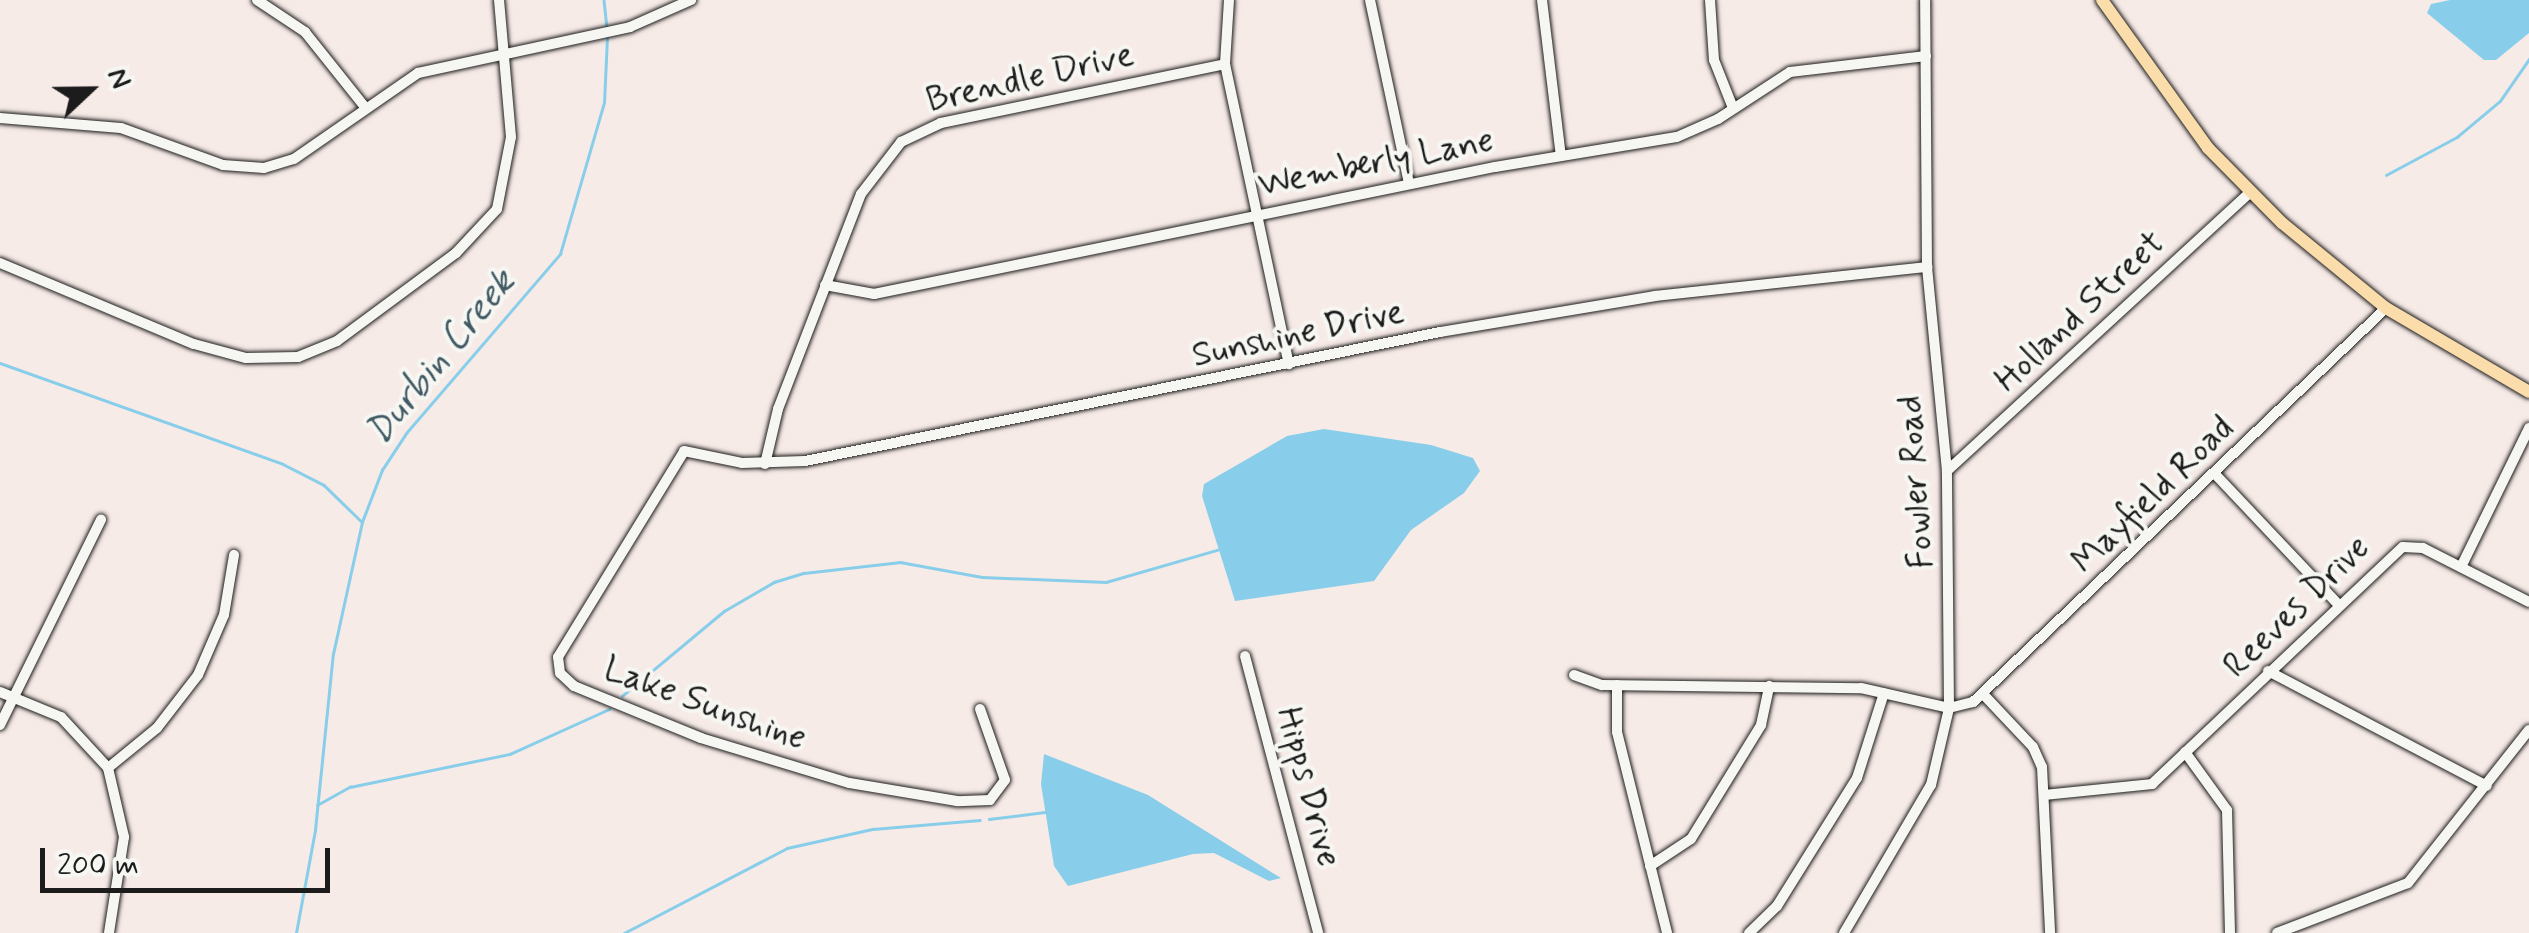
<!DOCTYPE html>
<style>
body{margin:0}
#map{position:relative;width:2529px;height:933px;overflow:hidden;background:#f7ebe7;font-family:Mynerve,sans-serif}
div>[style]{position:absolute}
.water>*{inset:0;background:#88ceea}
.stream>*{height:2.5px;margin:-1.25px;padding:0 1.25px;transform-origin:1.25px;border-radius:1.25px;background:#88ceea}
.roads{filter:drop-shadow(0 0 2px #1c1c1c) drop-shadow(0 0 2px #1c1c1c)}
.minor>*{height:10px;margin:-5px;padding:0 5px;transform-origin:5px;border-radius:5px;background:#f6f6f2}
.major>*{height:12px;margin:-6px;padding:0 6px;transform-origin:6px;border-radius:6px;background:#fbddab}
span{translate:-50% -50%;white-space:nowrap;text-align:center;line-height:1.15;-webkit-text-stroke:8px #f6f6f2;paint-order:stroke}
.street-label{font-size:35px;color:#1c1c1c}
.water-label{font-size:38px;color:#425a64;font-style:italic}
.north{position:absolute;left:40px;top:40px;width:100px;height:100px;-webkit-text-stroke:8px #f6f6f2;paint-order:stroke;rotate:68deg;font-size:28px;font-weight:700;line-height:40px;text-align:center;color:#1c1c1c}
.north::after{content:'';display:block;margin:auto;width:35px;height:45px;background:#1c1c1c;clip-path:polygon(50% 0,100% 100%,50% 72%,0 100%)}
.scale{position:absolute;left:40px;top:848px;width:290px;height:45px;box-sizing:border-box;border:5px solid #1c1c1c;border-top:0;padding-left:12px;font-size:30px;line-height:35px;white-space:nowrap;color:#1c1c1c;-webkit-text-stroke:8px #f6f6f2;paint-order:stroke}
</style>
<div id="map">
<div class="water">
<div style="clip-path:polygon(2450px 0,2529px 0,2529px 33px,2496px 60px,2484px 60px,2427px 13px,2431px 4px)"></div>
<div style="clip-path:polygon(1324px 429px,1431px 445px,1473px 458px,1480px 471px,1464px 493px,1411px 530px,1374px 581px,1235px 601px,1202px 496px,1204px 484px,1287px 436px)"></div>
<div style="clip-path:polygon(1044px 754px,1148px 795px,1281px 878px,1269px 881px,1214px 853px,1193px 854px,1068px 886px,1054px 866px,1041px 784px)"></div>
</div>
<div class="stream">
<div style="left:604px;top:0;width:28px;rotate:84deg"></div>
<div style="left:2386px;top:175px;width:81px;rotate:-28.2deg"></div>
<div style="left:2457px;top:137px;width:56px;rotate:-39.9deg"></div>
<div style="left:2500px;top:101px;width:51px;rotate:-55.4deg"></div>
<div style="left:0;top:363px;width:300px;rotate:19.6deg"></div>
<div style="left:283px;top:464px;width:46px;rotate:27.1deg"></div>
<div style="left:324px;top:485px;width:52px;rotate:44.2deg"></div>
<div style="left:622px;top:696px;width:133px;rotate:-39.8deg"></div>
<div style="left:724px;top:611px;width:58px;rotate:-30.1deg"></div>
<div style="left:774px;top:582px;width:31px;rotate:-17deg"></div>
<div style="left:804px;top:573px;width:97px;rotate:-6.5deg"></div>
<div style="left:900px;top:562px;width:83px;rotate:10.4deg"></div>
<div style="left:982px;top:577px;width:124px;rotate:2.3deg"></div>
<div style="left:1106px;top:582px;width:116px;rotate:-16.1deg"></div>
<div style="left:317px;top:805px;width:38px;rotate:-29deg"></div>
<div style="left:350px;top:787px;width:163px;rotate:-11.7deg"></div>
<div style="left:510px;top:754px;width:109px;rotate:-24.4deg"></div>
<div style="left:989px;top:819px;width:56px;rotate:-7.1deg"></div>
<div style="left:296px;top:933px;width:105px;rotate:-79.5deg"></div>
<div style="left:315px;top:830px;width:177px;rotate:-84.2deg"></div>
<div style="left:333px;top:654px;width:135px;rotate:-77.6deg"></div>
<div style="left:362px;top:522px;width:56px;rotate:-69deg"></div>
<div style="left:382px;top:470px;width:45px;rotate:-56.7deg"></div>
<div style="left:407px;top:432px;width:235px;rotate:-49.3deg"></div>
<div style="left:560px;top:254px;width:157px;rotate:-73.8deg"></div>
<div style="left:604px;top:103px;width:67px;rotate:-87.4deg"></div>
<div style="left:624px;top:933px;width:184px;rotate:-27.5deg"></div>
<div style="left:787px;top:848px;width:88px;rotate:-12.5deg"></div>
<div style="left:873px;top:829px;width:107px;rotate:-4.8deg"></div>
</div>
<div class="roads">
<div class="minor">
<div style="left:257px;top:0;width:58px;rotate:33.7deg"></div>
<div style="left:305px;top:32px;width:95px;rotate:51.4deg"></div>
<div style="left:1229px;top:0;width:64px;rotate:93.6deg"></div>
<div style="left:1225px;top:64px;width:307px;rotate:78deg"></div>
<div style="left:1370px;top:0;width:188px;rotate:78deg"></div>
<div style="left:1542px;top:0;width:157px;rotate:83.1deg"></div>
<div style="left:1710px;top:0;width:60px;rotate:86.2deg"></div>
<div style="left:1714px;top:60px;width:52px;rotate:68.4deg"></div>
<div style="left:0;top:118px;width:121px;rotate:4.7deg"></div>
<div style="left:121px;top:128px;width:109px;rotate:19.9deg"></div>
<div style="left:223px;top:165px;width:41px;rotate:4.2deg"></div>
<div style="left:264px;top:168px;width:31px;rotate:-17deg"></div>
<div style="left:294px;top:159px;width:151px;rotate:-34.7deg"></div>
<div style="left:418px;top:73px;width:217px;rotate:-12.2deg"></div>
<div style="left:630px;top:27px;width:67px;rotate:-23.9deg"></div>
<div style="left:0;top:263px;width:210px;rotate:22.7deg"></div>
<div style="left:194px;top:344px;width:54px;rotate:15.1deg"></div>
<div style="left:246px;top:358px;width:52px;rotate:-1.1deg"></div>
<div style="left:298px;top:357px;width:42px;rotate:-22.3deg"></div>
<div style="left:337px;top:341px;width:148px;rotate:-36.5deg"></div>
<div style="left:456px;top:253px;width:60px;rotate:-47deg"></div>
<div style="left:497px;top:209px;width:73px;rotate:-79deg"></div>
<div style="left:511px;top:137px;width:138px;rotate:-95deg"></div>
<div style="left:825px;top:285px;width:50px;rotate:10.4deg"></div>
<div style="left:874px;top:294px;width:634px;rotate:-11.56deg"></div>
<div style="left:1495px;top:167px;width:184px;rotate:-9.4deg"></div>
<div style="left:1677px;top:137px;width:45px;rotate:-23.7deg"></div>
<div style="left:1718px;top:119px;width:86px;rotate:-33.1deg"></div>
<div style="left:1790px;top:72px;width:137px;rotate:-6.7deg"></div>
<div style="left:765px;top:464px;width:57px;rotate:-76.7deg"></div>
<div style="left:778px;top:409px;width:230px;rotate:-68.9deg"></div>
<div style="left:861px;top:194px;width:66px;rotate:-52.4deg"></div>
<div style="left:901px;top:142px;width:44px;rotate:-25.4deg"></div>
<div style="left:941px;top:123px;width:290px;rotate:-11.7deg"></div>
<div style="left:1947px;top:471px;width:412px;rotate:-42.6deg"></div>
<div style="left:2215px;top:474px;width:179px;rotate:46.6deg"></div>
<div style="left:2461px;top:567px;width:155px;rotate:-63.9deg"></div>
<div style="left:1245px;top:656px;width:286px;rotate:75.2deg"></div>
<div style="left:2268px;top:671px;width:247px;rotate:27.7deg"></div>
<div style="left:1574px;top:675px;width:30px;rotate:20deg"></div>
<div style="left:1602px;top:685px;width:259px;rotate:0.7deg"></div>
<div style="left:1861px;top:688px;width:90px;rotate:12.8deg"></div>
<div style="left:1949px;top:708px;width:25px;rotate:-14deg"></div>
<div style="left:1973px;top:702px;width:571px;rotate:-43.65deg"></div>
<div style="left:1617px;top:685px;width:47px;rotate:90deg"></div>
<div style="left:1617px;top:732px;width:207px;rotate:76deg"></div>
<div style="left:0;top:692px;width:66px;rotate:22.3deg"></div>
<div style="left:61px;top:717px;width:69px;rotate:47.3deg"></div>
<div style="left:108px;top:768px;width:71px;rotate:76.9deg"></div>
<div style="left:124px;top:837px;width:97px;rotate:98.9deg"></div>
<div style="left:1983px;top:694px;width:73px;rotate:46.7deg"></div>
<div style="left:2033px;top:747px;width:22px;rotate:66deg"></div>
<div style="left:2042px;top:767px;width:166px;rotate:87.2deg"></div>
<div style="left:980px;top:709px;width:75px;rotate:70.6deg"></div>
<div style="left:1005px;top:780px;width:25px;rotate:127deg"></div>
<div style="left:990px;top:800px;width:33px;rotate:178deg"></div>
<div style="left:957px;top:801px;width:109px;rotate:-170.5deg"></div>
<div style="left:849px;top:783px;width:155px;rotate:-163.1deg"></div>
<div style="left:701px;top:738px;width:137px;rotate:-157.7deg"></div>
<div style="left:574px;top:686px;width:19px;rotate:-137deg"></div>
<div style="left:560px;top:673px;width:16px;rotate:-97deg"></div>
<div style="left:558px;top:657px;width:241px;rotate:-58.5deg"></div>
<div style="left:684px;top:451px;width:59px;rotate:11.7deg"></div>
<div style="left:742px;top:463px;width:63px;rotate:-1.8deg"></div>
<div style="left:805px;top:461px;width:648px;rotate:-11.48deg"></div>
<div style="left:1440px;top:332px;width:218px;rotate:-9.5deg"></div>
<div style="left:1655px;top:296px;width:274px;rotate:-6.1deg"></div>
<div style="left:0;top:725px;width:229px;rotate:-63.8deg"></div>
<div style="left:2185px;top:752px;width:72px;rotate:54.1deg"></div>
<div style="left:2227px;top:810px;width:123px;rotate:88.6deg"></div>
<div style="left:108px;top:768px;width:63px;rotate:-39.2deg"></div>
<div style="left:157px;top:728px;width:67px;rotate:-52.3deg"></div>
<div style="left:198px;top:675px;width:65px;rotate:-66.6deg"></div>
<div style="left:224px;top:615px;width:61px;rotate:-80.5deg"></div>
<div style="left:2044px;top:795px;width:109px;rotate:-5.8deg"></div>
<div style="left:2152px;top:784px;width:345px;rotate:-43.4deg"></div>
<div style="left:2403px;top:547px;width:20px;rotate:3deg"></div>
<div style="left:2423px;top:548px;width:119px;rotate:27deg"></div>
<div style="left:1650px;top:866px;width:49px;rotate:-33.4deg"></div>
<div style="left:1691px;top:839px;width:134px;rotate:-58.4deg"></div>
<div style="left:1761px;top:725px;width:40px;rotate:-78deg"></div>
<div style="left:1749px;top:933px;width:39px;rotate:-44deg"></div>
<div style="left:1777px;top:906px;width:151px;rotate:-58deg"></div>
<div style="left:1857px;top:778px;width:89px;rotate:-72.4deg"></div>
<div style="left:1844px;top:933px;width:172px;rotate:-59.6deg"></div>
<div style="left:1931px;top:785px;width:79px;rotate:-76.8deg"></div>
<div style="left:1949px;top:708px;width:237px;rotate:-90.5deg"></div>
<div style="left:1947px;top:471px;width:205px;rotate:-95.6deg"></div>
<div style="left:1927px;top:267px;width:267px;rotate:-90.4deg"></div>
<div style="left:2277px;top:933px;width:140px;rotate:-20.9deg"></div>
<div style="left:2408px;top:883px;width:195px;rotate:-51.7deg"></div>
</div>
<div class="major">
<div style="left:2102px;top:0;width:182px;rotate:54.4deg"></div>
<div style="left:2208px;top:148px;width:105px;rotate:45.4deg"></div>
<div style="left:2282px;top:223px;width:134px;rotate:39.3deg"></div>
<div style="left:2386px;top:308px;width:166px;rotate:30.4deg"></div>
</div>
</div>
<div class="street-label">
<span style="left:1030px;top:78px;rotate:-13deg">Brendle Drive</span>
<span style="left:1376px;top:163px;rotate:-11deg">Wemberly Lane</span>
<span style="left:2080px;top:312px;rotate:-43deg">Holland Street</span>
<span style="left:1298px;top:334px;rotate:-12deg">Sunshine Drive</span>
<span style="left:1916px;top:482px;rotate:-94deg">Fowler Road</span>
<span style="left:2153px;top:495px;rotate:-44deg">Mayfield Road</span>
<span style="left:2297px;top:607px;rotate:-44deg">Reeves Drive</span>
<span style="left:705px;top:704px;rotate:20deg">Lake Sunshine</span>
<span style="left:1308px;top:787px;rotate:75deg">Hipps Drive</span>
</div>
<div class="water-label">
<span style="left:441px;top:358px;rotate:-51deg">Durbin Creek</span>
</div>
<div class="north">N</div>
<div class="scale">200 m</div>
</div>
